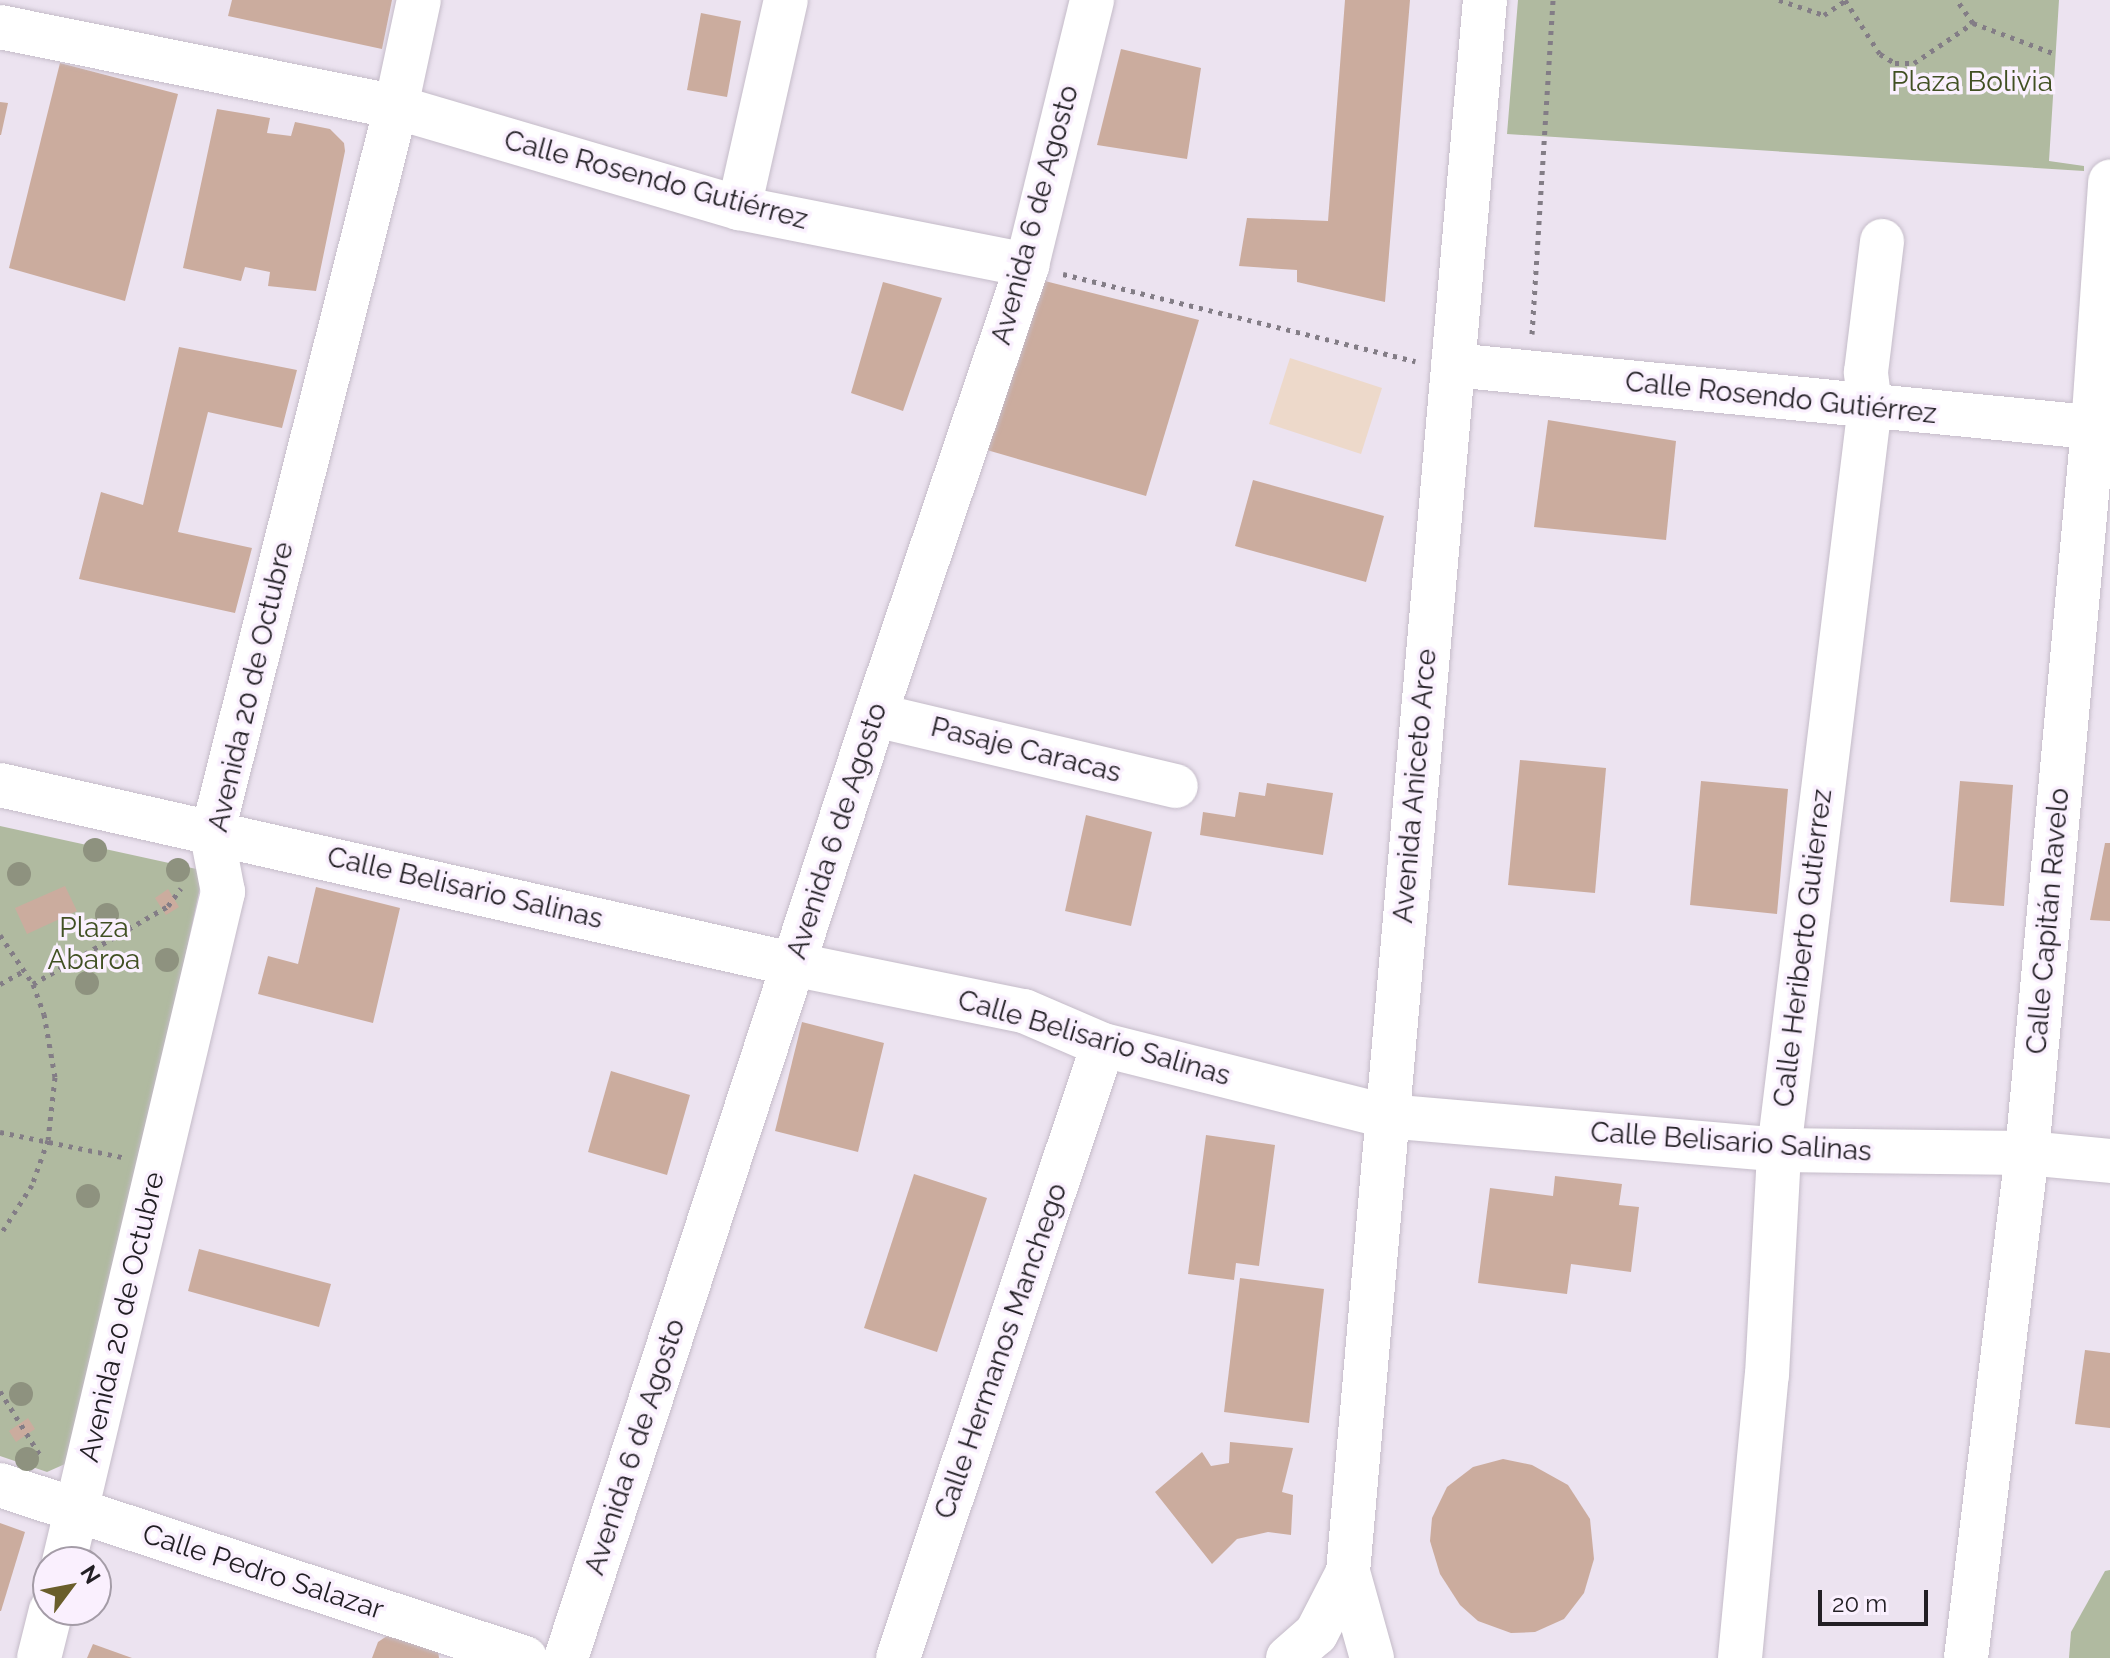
<!DOCTYPE html>
<meta charset="utf-8">
<style>
body{margin:0}
#map{position:relative;width:2110px;height:1658px;overflow:hidden;background:#ece3f0;font-family:Raleway,sans-serif}
div>[style]{position:absolute}
.commercial>*{inset:0;background:#edd9ca}
.green>*{inset:0;background:#b0baa0}
.building>*{inset:0;background:#cbac9e}
.path>*{height:5px;margin-top:-2.5px;transform-origin:0;background:repeating-linear-gradient(90deg,#837d86 0 4px,transparent 0 10px)}
.roads{filter:drop-shadow(0 0 2px #c5bcc9) drop-shadow(0 0 2px #c5bcc9)}
.minor>*{height:44px;margin:-22px;padding:0 22px;transform-origin:22px;border-radius:22px;background:#fff}
.major>*{height:44px;margin:-22px;padding:0 22px;transform-origin:22px;border-radius:22px;background:#fff}
.trees>*{width:24px;height:24px;margin:-12px;border-radius:50%;background:#8e927f}
span{translate:-50% -50%;white-space:nowrap;text-align:center;line-height:1.15;-webkit-text-stroke:7px #faf0fe;paint-order:stroke}
.park-label{font-size:28px;color:#415023}
.street-label{font-size:28px;color:#221f24}
.north{position:absolute;left:32px;top:1546px;width:80px;height:80px;box-sizing:border-box;background:#faf0fe;border:2px solid #a49ca7;border-radius:50%;rotate:58deg;font-size:22px;font-weight:700;line-height:32px;text-align:center;color:#221f24}
.north::after{content:'';display:block;margin:auto;width:28px;height:36px;background:#6a5e2b;clip-path:polygon(50% 0,100% 100%,50% 72%,0 100%)}
.scale{position:absolute;left:1818px;top:1590px;width:110px;height:36px;box-sizing:border-box;border:4px solid #221f24;border-top:0;padding-left:10px;font-size:24px;line-height:28px;white-space:nowrap;color:#221f24;-webkit-text-stroke:6px #faf0fe;paint-order:stroke}
</style>
<div id="map">
<div class="commercial">
<div style="clip-path:polygon(1290px 358px,1382px 388px,1361px 454px,1269px 424px)"></div>
</div>
<div class="green">
<div style="clip-path:polygon(1518px 0,2059px 0,2049px 161px,2084px 166px,2084px 171px,1507px 134px)"></div>
<div style="clip-path:polygon(0 826px,201px 870px,202px 878px,80px 1450px,74px 1460px,47px 1472px,0 1456px)"></div>
<div style="clip-path:polygon(2110px 1570px,2110px 1658px,2069px 1658px,2071px 1632px,2105px 1571px)"></div>
</div>
<div class="building">
<div style="clip-path:polygon(232px 0,392px 0,382px 49px,228px 16px)"></div>
<div style="clip-path:polygon(1345px 0,1410px 0,1385px 302px,1297px 282px,1297px 270px,1239px 266px,1247px 218px,1328px 221px)"></div>
<div style="clip-path:polygon(701px 13px,741px 21px,727px 97px,687px 90px)"></div>
<div style="clip-path:polygon(1121px 49px,1201px 68px,1187px 159px,1097px 145px)"></div>
<div style="clip-path:polygon(60px 63px,178px 94px,125px 301px,9px 268px)"></div>
<div style="clip-path:polygon(0 102px,8px 103px,1px 135px,0 135px)"></div>
<div style="clip-path:polygon(217px 109px,270px 118px,267px 133px,291px 136px,295px 122px,330px 129px,344px 143px,345px 151px,316px 291px,268px 286px,270px 272px,245px 267px,241px 281px,183px 268px)"></div>
<div style="clip-path:polygon(1037px 279px,1199px 320px,1146px 496px,980px 448px)"></div>
<div style="clip-path:polygon(883px 282px,942px 298px,903px 411px,851px 393px)"></div>
<div style="clip-path:polygon(179px 347px,297px 370px,282px 428px,208px 412px,178px 532px,252px 548px,235px 613px,79px 579px,101px 492px,143px 505px)"></div>
<div style="clip-path:polygon(1548px 420px,1676px 441px,1666px 540px,1534px 527px)"></div>
<div style="clip-path:polygon(1253px 480px,1384px 516px,1366px 582px,1235px 546px)"></div>
<div style="clip-path:polygon(1520px 760px,1606px 768px,1595px 893px,1508px 885px)"></div>
<div style="clip-path:polygon(1701px 781px,1788px 789px,1777px 914px,1690px 905px)"></div>
<div style="clip-path:polygon(1960px 781px,2013px 785px,2004px 906px,1950px 902px)"></div>
<div style="clip-path:polygon(1267px 783px,1333px 793px,1323px 855px,1200px 835px,1203px 812px,1235px 817px,1239px 792px,1265px 796px)"></div>
<div style="clip-path:polygon(1086px 815px,1152px 832px,1131px 926px,1065px 911px)"></div>
<div style="clip-path:polygon(2105px 843px,2110px 843px,2110px 921px,2090px 920px)"></div>
<div style="clip-path:polygon(65px 886px,77px 911px,27px 934px,15px 908px)"></div>
<div style="clip-path:polygon(316px 887px,400px 908px,373px 1023px,258px 994px,268px 956px,298px 964px)"></div>
<div style="clip-path:polygon(168px 889px,179px 907px,166px 915px,155px 898px)"></div>
<div style="clip-path:polygon(802px 1022px,884px 1043px,858px 1152px,775px 1131px)"></div>
<div style="clip-path:polygon(611px 1071px,690px 1095px,667px 1175px,588px 1152px)"></div>
<div style="clip-path:polygon(1206px 1135px,1275px 1145px,1259px 1266px,1236px 1263px,1234px 1280px,1188px 1274px)"></div>
<div style="clip-path:polygon(914px 1174px,987px 1198px,937px 1352px,864px 1328px)"></div>
<div style="clip-path:polygon(1555px 1176px,1622px 1184px,1619px 1205px,1639px 1207px,1631px 1272px,1571px 1264px,1567px 1294px,1478px 1283px,1490px 1188px,1553px 1196px)"></div>
<div style="clip-path:polygon(199px 1249px,331px 1284px,319px 1327px,188px 1291px)"></div>
<div style="clip-path:polygon(1240px 1278px,1324px 1289px,1309px 1423px,1224px 1412px)"></div>
<div style="clip-path:polygon(2085px 1350px,2110px 1353px,2110px 1428px,2075px 1424px)"></div>
<div style="clip-path:polygon(28px 1418px,35px 1429px,16px 1442px,9px 1431px)"></div>
<div style="clip-path:polygon(1230px 1442px,1293px 1448px,1282px 1492px,1293px 1495px,1291px 1535px,1268px 1532px,1237px 1539px,1212px 1564px,1155px 1492px,1202px 1452px,1211px 1466px,1229px 1463px)"></div>
<div style="clip-path:polygon(1503px 1459px,1532px 1465px,1568px 1485px,1590px 1519px,1594px 1559px,1584px 1593px,1564px 1619px,1535px 1632px,1511px 1633px,1478px 1621px,1460px 1605px,1440px 1574px,1430px 1541px,1432px 1518px,1447px 1487px,1473px 1467px)"></div>
<div style="clip-path:polygon(0 1523px,25px 1532px,1px 1611px,0 1611px)"></div>
<div style="clip-path:polygon(390px 1634px,438px 1650px,439px 1658px,372px 1658px,378px 1642px)"></div>
<div style="clip-path:polygon(93px 1644px,132px 1658px,87px 1658px)"></div>
</div>
<div class="path">
<div style="left:1779px;top:0;width:47px;rotate:18.4deg"></div>
<div style="left:1824px;top:15px;width:25px;rotate:-34deg"></div>
<div style="left:1845px;top:0;width:64px;rotate:57.1deg"></div>
<div style="left:1880px;top:54px;width:17px;rotate:31deg"></div>
<div style="left:1895px;top:63px;width:19px"></div>
<div style="left:1914px;top:63px;width:71px;rotate:-34.1deg"></div>
<div style="left:1973px;top:23px;width:28px;rotate:-125deg"></div>
<div style="left:1973px;top:23px;width:85px;rotate:20.6deg"></div>
<div style="left:1063px;top:274px;width:363px;rotate:13.9deg"></div>
<div style="left:1532px;top:334px;width:335px;rotate:-86.4deg"></div>
<div style="left:0;top:935px;width:59px;rotate:56deg"></div>
<div style="left:33px;top:984px;width:32px;rotate:70deg"></div>
<div style="left:44px;top:1014px;width:64px;rotate:80.1deg"></div>
<div style="left:55px;top:1077px;width:63px;rotate:96.3deg"></div>
<div style="left:48px;top:1140px;width:48px;rotate:109.6deg"></div>
<div style="left:32px;top:1185px;width:59px;rotate:122.6deg"></div>
<div style="left:0;top:984px;width:29px;rotate:-29deg"></div>
<div style="left:33px;top:984px;width:156px;rotate:-30deg"></div>
<div style="left:168px;top:906px;width:22px;rotate:-54deg"></div>
<div style="left:0;top:1132px;width:125px;rotate:11.6deg"></div>
<div style="left:0;top:1391px;width:75px;rotate:58deg"></div>
</div>
<div class="roads">
<div class="minor">
<div style="left:0;top:27px;width:404px;rotate:11.4deg"></div>
<div style="left:396px;top:107px;width:358px;rotate:16.4deg"></div>
<div style="left:739px;top:208px;width:294px;rotate:11.2deg"></div>
<div style="left:739px;top:208px;width:213px;rotate:-77.3deg"></div>
<div style="left:1453px;top:365px;width:660px;rotate:5.56deg"></div>
<div style="left:875px;top:715px;width:309px;rotate:13.3deg"></div>
<div style="left:898px;top:1658px;width:646px;rotate:-71.51deg"></div>
<div style="left:1740px;top:1658px;width:284px;rotate:-84.6deg"></div>
<div style="left:1767px;top:1375px;width:225px;rotate:-86.9deg"></div>
<div style="left:1779px;top:1150px;width:750px;rotate:-83.03deg"></div>
<div style="left:1870px;top:406px;width:34px;rotate:-97deg"></div>
<div style="left:1866px;top:372px;width:132px;rotate:-83deg"></div>
<div style="left:1966px;top:1658px;width:509px;rotate:-83.11deg"></div>
<div style="left:2027px;top:1153px;width:728px;rotate:-84.8deg"></div>
<div style="left:2093px;top:428px;width:247px;rotate:-86deg"></div>
</div>
<div class="major">
<div style="left:0;top:785px;width:812px;rotate:12.74deg"></div>
<div style="left:792px;top:964px;width:237px;rotate:11.5deg"></div>
<div style="left:1024px;top:1011px;width:86px;rotate:23.3deg"></div>
<div style="left:1103px;top:1045px;width:292px;rotate:14.1deg"></div>
<div style="left:1386px;top:1116px;width:394px;rotate:4.9deg"></div>
<div style="left:1779px;top:1150px;width:248px;rotate:0.7deg"></div>
<div style="left:2027px;top:1153px;width:83px;rotate:5.5deg"></div>
<div style="left:0;top:1485px;width:553px;rotate:18.24deg"></div>
<div style="left:64px;top:1562px;width:689px;rotate:-76.65deg"></div>
<div style="left:223px;top:892px;width:58px;rotate:-100.9deg"></div>
<div style="left:212px;top:835px;width:751px;rotate:-75.82deg"></div>
<div style="left:396px;top:107px;width:109px;rotate:-77.9deg"></div>
<div style="left:39px;top:1658px;width:49px;rotate:-76deg"></div>
<div style="left:566px;top:1658px;width:992px;rotate:-71.86deg"></div>
<div style="left:875px;top:715px;width:475px;rotate:-71.3deg"></div>
<div style="left:1027px;top:265px;width:273px;rotate:-76.2deg"></div>
<div style="left:1288px;top:1658px;width:37px;rotate:-41deg"></div>
<div style="left:1316px;top:1634px;width:70px;rotate:-62.7deg"></div>
<div style="left:1372px;top:1658px;width:89px;rotate:-105.6deg"></div>
<div style="left:1348px;top:1572px;width:1578px;rotate:-85.02deg"></div>
</div>
</div>
<div class="trees">
<div style="left:95px;top:850px"></div>
<div style="left:178px;top:870px"></div>
<div style="left:19px;top:874px"></div>
<div style="left:107px;top:915px"></div>
<div style="left:167px;top:960px"></div>
<div style="left:87px;top:983px"></div>
<div style="left:88px;top:1196px"></div>
<div style="left:21px;top:1394px"></div>
<div style="left:27px;top:1459px"></div>
</div>
<div class="park-label">
<span style="left:1972px;top:82px">Plaza Bolivia</span>
<span style="left:94px;top:944px">Plaza<br>Abaroa</span>
</div>
<div class="street-label">
<span style="left:656px;top:180px;rotate:15deg">Calle Rosendo Gutiérrez</span>
<span style="left:1035px;top:215px;rotate:-75deg">Avenida 6 de Agosto</span>
<span style="left:1781px;top:398px;rotate:6deg">Calle Rosendo Gutiérrez</span>
<span style="left:251px;top:687px;rotate:-77deg">Avenida 20 de Octubre</span>
<span style="left:1026px;top:750px;rotate:14deg">Pasaje Caracas</span>
<span style="left:1415px;top:786px;rotate:-85deg">Avenida Aniceto Arce</span>
<span style="left:837px;top:831px;rotate:-72deg">Avenida 6 de Agosto</span>
<span style="left:465px;top:888px;rotate:13deg">Calle Belisario Salinas</span>
<span style="left:2048px;top:921px;rotate:-85deg">Calle Capitán Ravelo</span>
<span style="left:1803px;top:948px;rotate:-83deg">Calle Heriberto Gutierrez</span>
<span style="left:1094px;top:1038px;rotate:16deg">Calle Belisario Salinas</span>
<span style="left:1731px;top:1142px;rotate:4deg">Calle Belisario Salinas</span>
<span style="left:122px;top:1317px;rotate:-77deg">Avenida 20 de Octubre</span>
<span style="left:1001px;top:1351px;rotate:-71deg">Calle Hermanos Manchego</span>
<span style="left:635px;top:1447px;rotate:-72deg">Avenida 6 de Agosto</span>
<span style="left:263px;top:1572px;rotate:18deg">Calle Pedro Salazar</span>
</div>
<div class="north">N</div>
<div class="scale">20 m</div>
</div>
